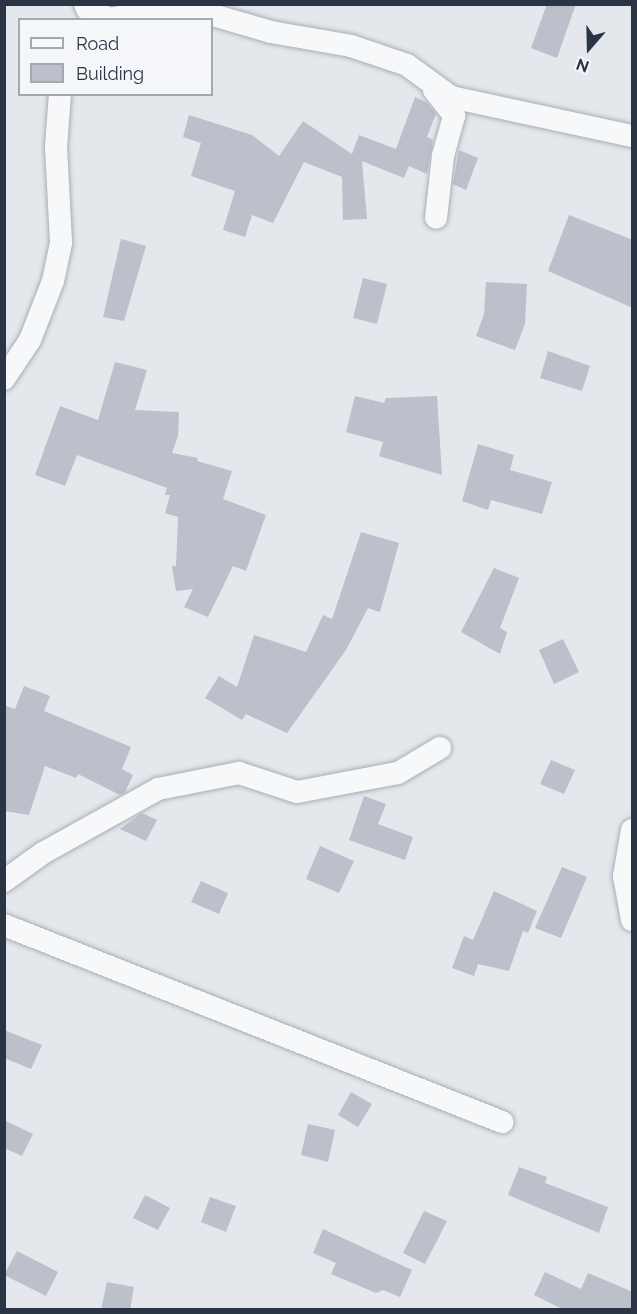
<!DOCTYPE html>
<style>
body{margin:0}
#map{position:relative;width:637px;height:1314px;overflow:hidden;background:#e4e7ec;font-family:Raleway,sans-serif}
div>[style]{position:absolute}
.building>*{inset:0;background:#bbc0ca}
.roads{filter:drop-shadow(0 0 2px #a9aeb7) drop-shadow(0 0 2px #a9aeb7)}
.minor>*{height:22px;margin:-11px;padding:0 11px;transform-origin:11px;border-radius:11px;background:#f7f8fa}
span{translate:-50% -50%;white-space:nowrap;text-align:center;line-height:1.15;-webkit-text-stroke:5px #f4f6f9;paint-order:stroke}
.frame{position:absolute;inset:0;border:6px solid #2b3445;pointer-events:none}
.legend{position:absolute;left:18px;top:18px;width:195px;height:78px;box-sizing:border-box;background:#f4f6f9;border:2px solid #a4a8b1;margin:0;padding:8px 10px;list-style:none;font-size:18px;color:#2b3445}
.legend li{display:flex;align-items:center;gap:12px;height:30px}
.legend b{width:30px;border:2px solid #a4a8b1}
.north{position:absolute;left:559px;top:18px;width:60px;height:60px;-webkit-text-stroke:4px #f4f6f9;paint-order:stroke;rotate:200deg;font-size:16px;font-weight:700;line-height:24px;text-align:center;color:#2b3445}
.north::after{content:'';display:block;margin:auto;width:21px;height:27px;background:#2b3445;clip-path:polygon(50% 0,100% 100%,50% 72%,0 100%)}
</style>
<div id="map">
<div class="building">
<div style="clip-path:polygon(547px 4px,576px 4px,557px 58px,531px 48px)"></div>
<div style="clip-path:polygon(415px 97px,426px 102px,436px 114px,427px 137px,433px 140px,427px 174px,409px 166px,404px 178px,362px 161px,367px 219px,343px 220px,342px 177px,304px 162px,273px 223px,252px 215px,245px 237px,223px 230px,235px 191px,191px 176px,201px 143px,183px 137px,189px 115px,252px 135px,279px 156px,303px 121px,352px 154px,359px 135px,396px 149px)"></div>
<div style="clip-path:polygon(459px 150px,478px 158px,466px 190px,453px 184px)"></div>
<div style="clip-path:polygon(569px 215px,633px 240px,633px 308px,548px 271px)"></div>
<div style="clip-path:polygon(121px 239px,146px 246px,124px 321px,103px 317px)"></div>
<div style="clip-path:polygon(363px 278px,387px 284px,377px 324px,353px 318px)"></div>
<div style="clip-path:polygon(486px 282px,527px 284px,525px 324px,515px 350px,476px 336px,484px 314px)"></div>
<div style="clip-path:polygon(548px 351px,590px 366px,582px 391px,540px 378px)"></div>
<div style="clip-path:polygon(115px 362px,147px 370px,135px 410px,179px 412px,178px 436px,172px 453px,198px 458px,197px 461px,232px 471px,223px 499px,266px 515px,246px 571px,233px 566px,208px 617px,184px 607px,193px 589px,176px 591px,172px 566px,176px 566px,178px 517px,165px 513px,170px 495px,165px 495px,167px 488px,77px 455px,65px 486px,35px 475px,60px 406px,98px 420px)"></div>
<div style="clip-path:polygon(355px 396px,384px 403px,386px 398px,437px 396px,442px 475px,379px 456px,383px 442px,346px 432px)"></div>
<div style="clip-path:polygon(478px 444px,514px 455px,510px 470px,552px 482px,542px 514px,491px 500px,488px 510px,462px 501px)"></div>
<div style="clip-path:polygon(361px 532px,399px 543px,380px 612px,368px 608px,346px 650px,287px 733px,246px 714px,242px 720px,205px 698px,219px 676px,237px 687px,254px 635px,306px 652px,323px 615px,332px 619px)"></div>
<div style="clip-path:polygon(494px 568px,519px 578px,500px 628px,507px 632px,500px 654px,461px 632px)"></div>
<div style="clip-path:polygon(563px 639px,579px 672px,554px 684px,539px 650px)"></div>
<div style="clip-path:polygon(24px 686px,50px 696px,44px 711px,131px 747px,122px 769px,133px 775px,125px 792px,120px 795px,78px 774px,76px 778px,45px 766px,29px 815px,4px 811px,4px 705px,15px 709px)"></div>
<div style="clip-path:polygon(551px 760px,575px 770px,564px 794px,540px 784px)"></div>
<div style="clip-path:polygon(364px 796px,386px 804px,378px 824px,413px 837px,405px 860px,349px 840px)"></div>
<div style="clip-path:polygon(142px 813px,157px 820px,146px 841px,120px 829px)"></div>
<div style="clip-path:polygon(320px 846px,354px 861px,339px 893px,306px 879px)"></div>
<div style="clip-path:polygon(562px 867px,587px 877px,561px 938px,535px 928px)"></div>
<div style="clip-path:polygon(201px 881px,228px 893px,219px 914px,191px 902px)"></div>
<div style="clip-path:polygon(494px 891px,537px 911px,528px 933px,523px 931px,509px 971px,478px 964px,474px 976px,452px 968px,464px 936px,473px 940px)"></div>
<div style="clip-path:polygon(4px 1030px,42px 1045px,31px 1069px,4px 1058px)"></div>
<div style="clip-path:polygon(351px 1092px,372px 1104px,358px 1127px,338px 1115px)"></div>
<div style="clip-path:polygon(4px 1120px,33px 1134px,22px 1156px,4px 1148px)"></div>
<div style="clip-path:polygon(308px 1124px,335px 1130px,328px 1162px,301px 1155px)"></div>
<div style="clip-path:polygon(519px 1167px,547px 1177px,545px 1183px,608px 1207px,599px 1233px,508px 1195px)"></div>
<div style="clip-path:polygon(145px 1195px,170px 1208px,158px 1230px,133px 1218px)"></div>
<div style="clip-path:polygon(210px 1197px,236px 1206px,226px 1232px,201px 1222px)"></div>
<div style="clip-path:polygon(424px 1211px,447px 1221px,425px 1264px,403px 1253px)"></div>
<div style="clip-path:polygon(323px 1229px,412px 1270px,400px 1297px,383px 1290px,376px 1293px,331px 1274px,336px 1263px,313px 1253px)"></div>
<div style="clip-path:polygon(17px 1251px,58px 1272px,46px 1296px,4px 1275px)"></div>
<div style="clip-path:polygon(545px 1272px,581px 1289px,588px 1273px,633px 1292px,633px 1310px,564px 1310px,534px 1295px)"></div>
<div style="clip-path:polygon(107px 1282px,134px 1287px,130px 1310px,101px 1310px)"></div>
</div>
<div class="roads">
<div class="minor">
<div style="left:85px;top:4px;width:5px;rotate:68deg"></div>
<div style="left:87px;top:9px;width:25px;rotate:23deg"></div>
<div style="left:110px;top:19px;width:61px;rotate:-11.3deg"></div>
<div style="left:170px;top:7px;width:22px;rotate:5deg"></div>
<div style="left:192px;top:9px;width:82px;rotate:16.2deg"></div>
<div style="left:271px;top:32px;width:81px;rotate:9.9deg"></div>
<div style="left:351px;top:46px;width:59px;rotate:18.7deg"></div>
<div style="left:407px;top:65px;width:54px;rotate:36deg"></div>
<div style="left:451px;top:97px;width:185px;rotate:12.2deg"></div>
<div style="left:434px;top:90px;width:33px;rotate:52deg"></div>
<div style="left:454px;top:116px;width:41px;rotate:105.4deg"></div>
<div style="left:443px;top:156px;width:62px;rotate:96.4deg"></div>
<div style="left:4px;top:379px;width:47px;rotate:-56.3deg"></div>
<div style="left:30px;top:340px;width:63px;rotate:-68.7deg"></div>
<div style="left:53px;top:281px;width:40px;rotate:-78deg"></div>
<div style="left:61px;top:242px;width:95px;rotate:-93deg"></div>
<div style="left:56px;top:147px;width:53px;rotate:-85.7deg"></div>
<div style="left:632px;top:830px;width:47px;rotate:99.9deg"></div>
<div style="left:624px;top:876px;width:45px;rotate:79.7deg"></div>
<div style="left:4px;top:881px;width:48px;rotate:-35.7deg"></div>
<div style="left:43px;top:853px;width:132px;rotate:-29.1deg"></div>
<div style="left:158px;top:789px;width:83px;rotate:-11.2deg"></div>
<div style="left:239px;top:773px;width:61px;rotate:18.1deg"></div>
<div style="left:297px;top:792px;width:103px;rotate:-10.7deg"></div>
<div style="left:398px;top:773px;width:49px;rotate:-30.8deg"></div>
<div style="left:4px;top:925px;width:536px;rotate:21.58deg"></div>
</div>
</div>
<div class="frame"></div>
<ul class="legend">
<li><b style="height:8px;background:#f7f8fa"></b>Road</li>
<li><b style="height:16px;background:#bbc0ca"></b>Building</li>
</ul>
<div class="north">N</div>
</div>
